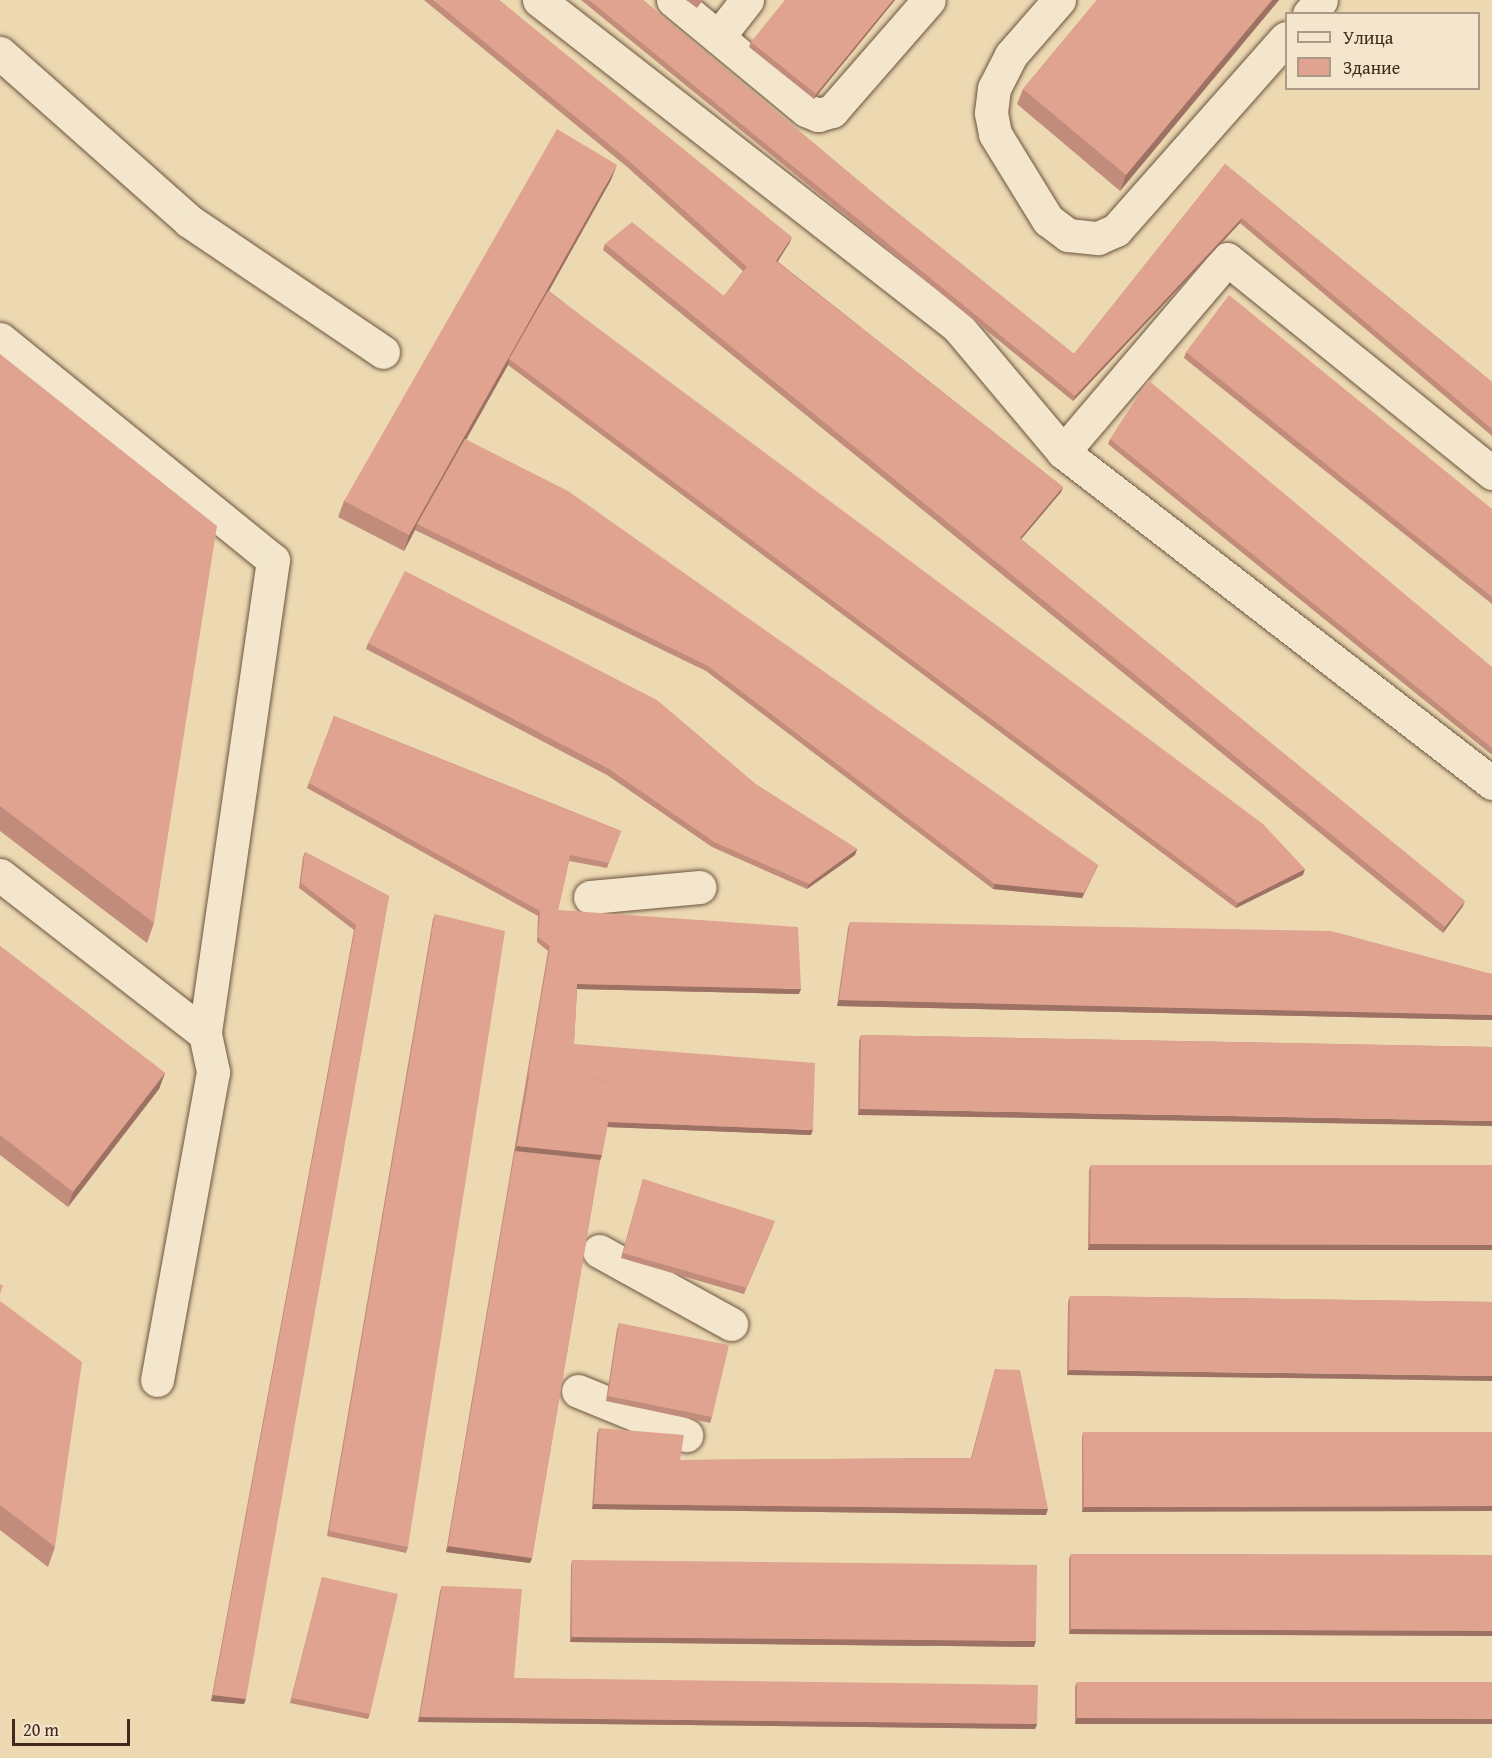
<!DOCTYPE html>
<meta charset="utf-8">
<style>
body{margin:0}
#map{position:relative;width:1492px;height:1758px;overflow:hidden;background:#ecd9b1;font-family:"Gentium Book Plus",serif}
div>[style]{position:absolute}
.roads{filter:drop-shadow(0 0 2px #6c5441) drop-shadow(0 0 2px #6c5441)}
.minor>*{height:33px;margin:-16.5px;padding:0 16.5px;transform-origin:16.5px;border-radius:16.5px;background:#f3e6cc}
.wall>*{inset:0;background:#c18c7b}
.shaded-wall>*{inset:0;background:#9d7264}
.building>*{inset:0;background:#e0a38f}
span{translate:-50% -50%;white-space:nowrap;text-align:center;line-height:1.15;-webkit-text-stroke:4.5px #f3e6cc;paint-order:stroke}
.legend{position:absolute;left:1285px;top:12px;width:195px;height:78px;box-sizing:border-box;background:#f3e6cc;border:2px solid #ac9a86;margin:0;padding:8px 10px;list-style:none;font-size:18px;color:#42281c}
.legend li{display:flex;align-items:center;gap:12px;height:30px}
.legend b{width:30px;border:2px solid #ac9a86}
.scale{position:absolute;left:12px;top:1719px;width:118px;height:27px;box-sizing:border-box;border:3px solid #42281c;border-top:0;padding-left:8px;font-size:18px;line-height:21px;white-space:nowrap;color:#42281c;-webkit-text-stroke:4px #f3e6cc;paint-order:stroke}
</style>
<div id="map">
<div class="roads">
<div class="minor">
<div style="left:539px;top:0;width:530px;rotate:37.95deg"></div>
<div style="left:957px;top:326px;width:165px;rotate:49.9deg"></div>
<div style="left:1063px;top:452px;width:542px;rotate:37.65deg"></div>
<div style="left:673px;top:0;width:173px;rotate:39.6deg"></div>
<div style="left:806px;top:110px;width:13px;rotate:23deg"></div>
<div style="left:818px;top:115px;width:15px;rotate:-16deg"></div>
<div style="left:832px;top:111px;width:147px;rotate:-48.9deg"></div>
<div style="left:1059px;top:0;width:73px;rotate:131.1deg"></div>
<div style="left:1011px;top:55px;width:37px;rotate:117deg"></div>
<div style="left:994px;top:88px;width:25px;rotate:97deg"></div>
<div style="left:991px;top:113px;width:21px;rotate:79deg"></div>
<div style="left:995px;top:134px;width:101px;rotate:58.4deg"></div>
<div style="left:1048px;top:220px;width:25px;rotate:37deg"></div>
<div style="left:1068px;top:235px;width:30px;rotate:6deg"></div>
<div style="left:1098px;top:238px;width:20px;rotate:-24deg"></div>
<div style="left:1116px;top:230px;width:256px;rotate:-48.5deg"></div>
<div style="left:1309px;top:14px;width:18px;rotate:-49deg"></div>
<div style="left:718px;top:37px;width:47px;rotate:-51.9deg"></div>
<div style="left:0;top:53px;width:253px;rotate:41.6deg"></div>
<div style="left:189px;top:221px;width:234px;rotate:34deg"></div>
<div style="left:0;top:339px;width:351px;rotate:39deg"></div>
<div style="left:273px;top:560px;width:479px;rotate:98.2deg"></div>
<div style="left:1063px;top:452px;width:253px;rotate:-49.6deg"></div>
<div style="left:1227px;top:259px;width:341px;rotate:38.9deg"></div>
<div style="left:0;top:875px;width:259px;rotate:37.8deg"></div>
<div style="left:205px;top:1034px;width:39px;rotate:78deg"></div>
<div style="left:213px;top:1072px;width:313px;rotate:100.3deg"></div>
<div style="left:590px;top:897px;width:110px;rotate:-5.2deg"></div>
<div style="left:599px;top:1251px;width:151px;rotate:28.9deg"></div>
<div style="left:578px;top:1391px;width:117px;rotate:22.2deg"></div>
</div>
</div>
<div class="wall">
<div style="clip-path:polygon(424px 0,499px 0,790px 242px,777px 261px,1063px 487px,1061px 492px,1021px 539px,1463px 906px,1443px 933px,603px 250px,605px 244px,724px 296px,743px 271px,626px 166px)"></div>
<div style="clip-path:polygon(581px 0,643px 0,879px 198px,1074px 354px,1225px 164px,1492px 382px,1492px 436px,1240px 223px,1073px 401px)"></div>
<div style="clip-path:polygon(686px 0,703px 0,697px 8px)"></div>
<div style="clip-path:polygon(895px 0,814px 99px,749px 47px,751px 42px)"></div>
<div style="clip-path:polygon(1097px 0,1279px 0,1120px 191px,1017px 104px,1023px 89px)"></div>
<div style="clip-path:polygon(611px 180px,549px 291px,1303px 875px,1236px 908px,508px 365px,466px 440px,1098px 865px,1082px 898px,993px 889px,706px 671px,415px 530px,404px 551px,338px 517px,344px 501px)"></div>
<div style="clip-path:polygon(1186px 352px,1492px 509px,1492px 604px,1184px 358px)"></div>
<div style="clip-path:polygon(0 354px,154px 923px,147px 943px,0 831px)"></div>
<div style="clip-path:polygon(1110px 439px,1492px 667px,1492px 755px,1108px 444px)"></div>
<div style="clip-path:polygon(368px 643px,757px 785px,857px 849px,855px 855px,807px 889px,712px 847px,607px 775px,366px 649px)"></div>
<div style="clip-path:polygon(334px 716px,621px 831px,607px 868px,569px 861px,558px 910px,799px 994px,577px 989px,574px 1044px,811px 1135px,607px 1127px,600px 1160px,532px 1558px,530px 1563px,446px 1552px,548px 951px,537px 942px,538px 916px,307px 788px)"></div>
<div style="clip-path:polygon(305px 852px,389px 896px,244px 1704px,211px 1701px,354px 930px,299px 888px,303px 857px)"></div>
<div style="clip-path:polygon(435px 914px,408px 1547px,406px 1553px,327px 1536px,433px 919px)"></div>
<div style="clip-path:polygon(850px 922px,1492px 974px,1492px 1020px,837px 1006px,848px 928px)"></div>
<div style="clip-path:polygon(0 946px,165px 1073px,159px 1089px,68px 1207px,0 1155px)"></div>
<div style="clip-path:polygon(861px 1035px,1492px 1047px,858px 1115px,859px 1041px)"></div>
<div style="clip-path:polygon(1091px 1165px,1492px 1165px,1492px 1250px,1088px 1250px,1089px 1170px)"></div>
<div style="clip-path:polygon(643px 1179px,773px 1226px,744px 1294px,621px 1258px)"></div>
<div style="clip-path:polygon(1070px 1296px,1492px 1302px,1067px 1375px,1068px 1302px)"></div>
<div style="clip-path:polygon(0 1301px,55px 1547px,48px 1567px,0 1530px)"></div>
<div style="clip-path:polygon(619px 1323px,712px 1417px,710px 1423px,606px 1401px,617px 1329px)"></div>
<div style="clip-path:polygon(995px 1369px,1046px 1515px,592px 1509px,597px 1434px,599px 1428px,680px 1460px,971px 1458px)"></div>
<div style="clip-path:polygon(1083px 1432px,1492px 1432px,1082px 1512px,1082px 1437px)"></div>
<div style="clip-path:polygon(1071px 1554px,1492px 1555px,1492px 1636px,1069px 1634px,1069px 1559px)"></div>
<div style="clip-path:polygon(572px 1560px,1034px 1647px,570px 1642px,571px 1565px)"></div>
<div style="clip-path:polygon(322px 1577px,370px 1714px,368px 1719px,290px 1703px)"></div>
<div style="clip-path:polygon(442px 1586px,514px 1678px,1037px 1724px,1035px 1729px,418px 1722px,440px 1591px)"></div>
<div style="clip-path:polygon(1077px 1682px,1492px 1682px,1492px 1724px,1075px 1724px,1075px 1687px)"></div>
</div>
<div class="shaded-wall">
<div style="clip-path:polygon(893px 0,895px 0,814px 99px,816px 94px)"></div>
<div style="clip-path:polygon(1272px 0,1279px 0,1120px 191px,1126px 175px)"></div>
<div style="clip-path:polygon(617px 165px,611px 180px,510px 360px,509px 359px,508px 365px,418px 525px,417px 524px,415px 530px,404px 551px,409px 535px)"></div>
<div style="clip-path:polygon(1242px 218px,1240px 223px,1073px 401px,1075px 396px)"></div>
<div style="clip-path:polygon(792px 237px,790px 242px,775px 266px,776px 261px)"></div>
<div style="clip-path:polygon(1063px 487px,1061px 492px,1018px 543px,1020px 538px)"></div>
<div style="clip-path:polygon(857px 849px,855px 855px,807px 889px,809px 884px)"></div>
<div style="clip-path:polygon(1098px 865px,1082px 898px,993px 889px,995px 884px)"></div>
<div style="clip-path:polygon(1305px 869px,1303px 875px,1236px 908px,1238px 903px)"></div>
<div style="clip-path:polygon(1465px 901px,1463px 906px,1443px 933px,1445px 927px)"></div>
<div style="clip-path:polygon(577px 984px,801px 989px,799px 994px,575px 989px)"></div>
<div style="clip-path:polygon(839px 1000px,1492px 1015px,1492px 1020px,837px 1006px)"></div>
<div style="clip-path:polygon(165px 1073px,159px 1089px,68px 1207px,73px 1192px)"></div>
<div style="clip-path:polygon(860px 1109px,1492px 1121px,1492px 1126px,858px 1115px)"></div>
<div style="clip-path:polygon(607px 1122px,813px 1130px,811px 1135px,606px 1127px)"></div>
<div style="clip-path:polygon(517px 1146px,602px 1155px,598px 1166px,515px 1151px)"></div>
<div style="clip-path:polygon(1090px 1244px,1492px 1245px,1492px 1250px,1088px 1250px)"></div>
<div style="clip-path:polygon(1069px 1370px,1492px 1376px,1492px 1381px,1067px 1375px)"></div>
<div style="clip-path:polygon(594px 1504px,1048px 1509px,1046px 1515px,592px 1509px)"></div>
<div style="clip-path:polygon(1492px 1506px,1492px 1511px,1082px 1512px,1084px 1507px)"></div>
<div style="clip-path:polygon(448px 1546px,532px 1558px,530px 1563px,446px 1552px)"></div>
<div style="clip-path:polygon(1071px 1629px,1492px 1631px,1492px 1636px,1069px 1634px)"></div>
<div style="clip-path:polygon(572px 1637px,1036px 1641px,1034px 1647px,570px 1642px)"></div>
<div style="clip-path:polygon(213px 1695px,246px 1699px,244px 1704px,211px 1701px)"></div>
<div style="clip-path:polygon(420px 1717px,1037px 1724px,1035px 1729px,418px 1722px)"></div>
<div style="clip-path:polygon(1077px 1718px,1492px 1719px,1492px 1724px,1075px 1724px)"></div>
</div>
<div class="building">
<div style="clip-path:polygon(433px 0,499px 0,792px 237px,776px 261px,1063px 487px,1020px 538px,1465px 901px,1445px 927px,605px 244px,632px 222px,724px 296px,747px 267px,628px 160px)"></div>
<div style="clip-path:polygon(589px 0,643px 0,879px 198px,1074px 354px,1225px 164px,1492px 382px,1492px 429px,1242px 218px,1075px 396px)"></div>
<div style="clip-path:polygon(785px 0,893px 0,816px 94px,751px 42px)"></div>
<div style="clip-path:polygon(1097px 0,1272px 0,1126px 175px,1023px 89px)"></div>
<div style="clip-path:polygon(557px 129px,617px 165px,409px 535px,344px 501px)"></div>
<div style="clip-path:polygon(548px 291px,1263px 824px,1305px 869px,1238px 903px,509px 359px)"></div>
<div style="clip-path:polygon(1229px 295px,1492px 509px,1492px 597px,1186px 352px)"></div>
<div style="clip-path:polygon(0 354px,217px 526px,154px 923px,0 806px)"></div>
<div style="clip-path:polygon(1148px 380px,1492px 667px,1492px 748px,1110px 439px)"></div>
<div style="clip-path:polygon(465px 439px,568px 491px,1098px 865px,1084px 893px,995px 884px,708px 666px,417px 524px)"></div>
<div style="clip-path:polygon(405px 571px,657px 700px,757px 785px,857px 849px,809px 884px,714px 842px,609px 769px,368px 643px)"></div>
<div style="clip-path:polygon(334px 716px,621px 831px,609px 863px,570px 855px,558px 910px,798px 927px,801px 989px,577px 984px,574px 1044px,815px 1063px,813px 1130px,608px 1122px,616px 1082px,530px 1071px,528px 1076px,550px 946px,538px 937px,540px 911px,309px 783px)"></div>
<div style="clip-path:polygon(305px 852px,389px 896px,246px 1699px,213px 1695px,356px 925px,301px 883px)"></div>
<div style="clip-path:polygon(435px 914px,505px 931px,408px 1547px,329px 1531px)"></div>
<div style="clip-path:polygon(850px 922px,1331px 931px,1492px 974px,1492px 1015px,839px 1000px)"></div>
<div style="clip-path:polygon(0 946px,165px 1073px,73px 1192px,0 1135px)"></div>
<div style="clip-path:polygon(861px 1035px,1492px 1047px,1492px 1121px,860px 1109px)"></div>
<div style="clip-path:polygon(530px 1071px,616px 1082px,602px 1155px,517px 1146px)"></div>
<div style="clip-path:polygon(515px 1151px,600px 1160px,532px 1558px,448px 1546px)"></div>
<div style="clip-path:polygon(1091px 1165px,1492px 1165px,1492px 1245px,1090px 1244px)"></div>
<div style="clip-path:polygon(643px 1179px,775px 1221px,746px 1288px,623px 1253px)"></div>
<div style="clip-path:polygon(0 1284px,3px 1286px,0 1294px)"></div>
<div style="clip-path:polygon(1070px 1296px,1492px 1302px,1492px 1376px,1069px 1370px)"></div>
<div style="clip-path:polygon(0 1301px,82px 1362px,55px 1547px,0 1505px)"></div>
<div style="clip-path:polygon(619px 1323px,729px 1345px,712px 1417px,608px 1396px)"></div>
<div style="clip-path:polygon(995px 1369px,1020px 1370px,1048px 1509px,594px 1504px,599px 1428px,684px 1435px,680px 1460px,972px 1458px)"></div>
<div style="clip-path:polygon(1083px 1432px,1492px 1432px,1492px 1506px,1084px 1507px)"></div>
<div style="clip-path:polygon(1071px 1554px,1492px 1555px,1492px 1631px,1071px 1629px)"></div>
<div style="clip-path:polygon(572px 1560px,1037px 1565px,1036px 1641px,572px 1637px)"></div>
<div style="clip-path:polygon(322px 1577px,398px 1594px,370px 1714px,292px 1698px)"></div>
<div style="clip-path:polygon(442px 1586px,522px 1589px,514px 1678px,1038px 1685px,1037px 1724px,420px 1717px)"></div>
<div style="clip-path:polygon(1077px 1682px,1492px 1682px,1492px 1719px,1077px 1718px)"></div>
</div>
<ul class="legend">
<li><b style="height:8px;background:#f3e6cc"></b>Улица</li>
<li><b style="height:16px;background:#e0a38f"></b>Здание</li>
</ul>
<div class="scale">20 m</div>
</div>
